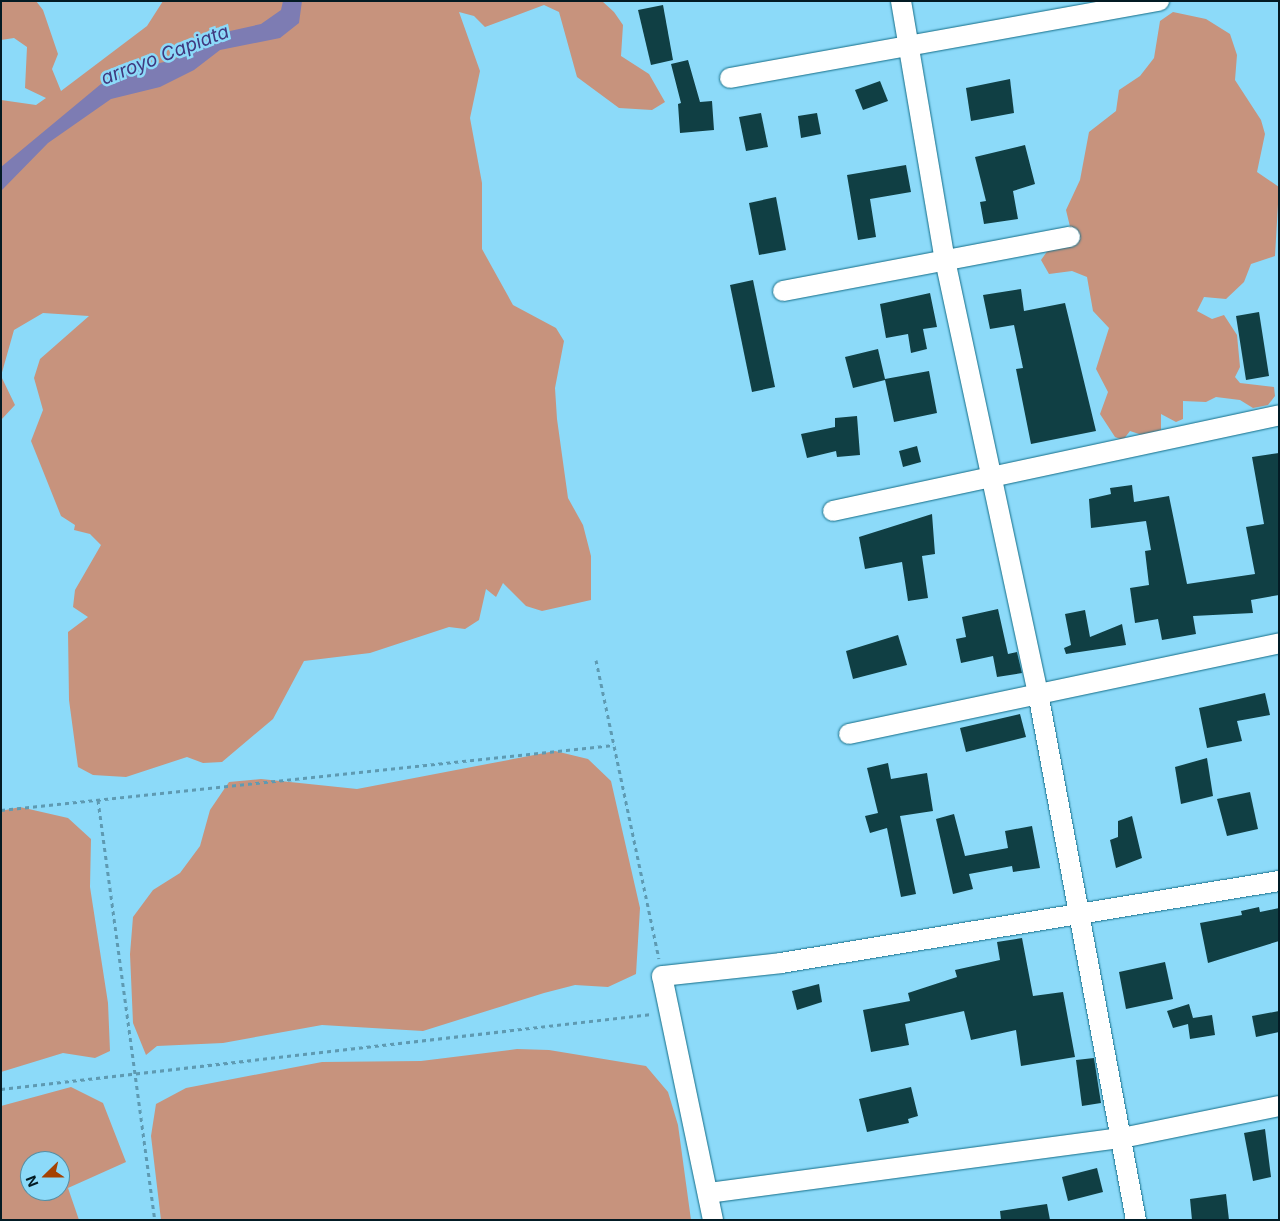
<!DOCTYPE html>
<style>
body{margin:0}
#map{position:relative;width:1280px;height:1221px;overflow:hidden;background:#8cdaf9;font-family:Inter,sans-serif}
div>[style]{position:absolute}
.green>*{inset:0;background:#c7937d}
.water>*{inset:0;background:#7d7cb3}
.building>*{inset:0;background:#103f44}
.path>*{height:3px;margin-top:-1.5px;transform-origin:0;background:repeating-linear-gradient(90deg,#5e9ab2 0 4px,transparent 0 8px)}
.roads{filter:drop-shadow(0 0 1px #146d88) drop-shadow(0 0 1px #146d88)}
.minor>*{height:20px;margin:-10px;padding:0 10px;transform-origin:10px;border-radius:10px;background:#fff}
span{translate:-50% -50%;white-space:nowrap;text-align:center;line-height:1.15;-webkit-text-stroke:5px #8cdaf9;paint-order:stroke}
.water-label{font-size:19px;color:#40397e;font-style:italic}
.frame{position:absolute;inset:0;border:2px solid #031b24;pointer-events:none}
.north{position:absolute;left:20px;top:1151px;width:50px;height:50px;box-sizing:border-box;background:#8cdaf9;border:1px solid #558ea4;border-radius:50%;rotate:248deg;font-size:14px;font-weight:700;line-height:20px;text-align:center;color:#031b24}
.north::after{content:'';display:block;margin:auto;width:18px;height:22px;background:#a44203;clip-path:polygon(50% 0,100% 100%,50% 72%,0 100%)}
</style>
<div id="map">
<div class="green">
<div style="clip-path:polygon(1px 1px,36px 1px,43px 10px,58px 54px,52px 69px,61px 91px,147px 26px,163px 1px,602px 1px,614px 12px,623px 25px,621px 56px,649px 74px,665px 102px,652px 110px,619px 108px,577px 77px,559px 12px,544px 5px,485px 27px,474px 16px,459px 12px,480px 71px,470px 118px,482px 183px,482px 249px,513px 305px,556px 328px,564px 341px,555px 388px,557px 419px,568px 498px,583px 525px,591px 556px,591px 600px,542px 611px,526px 606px,503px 583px,496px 597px,486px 589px,479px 620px,465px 629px,449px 627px,370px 653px,304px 661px,273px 719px,222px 762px,203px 763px,187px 757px,126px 777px,93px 775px,78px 767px,69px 700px,68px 632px,88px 617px,73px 607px,75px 590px,101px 545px,90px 534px,74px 530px,75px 525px,61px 516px,31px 441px,43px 410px,34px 378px,40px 359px,89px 316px,43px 313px,14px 330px,1px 376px,15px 405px,1px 420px,1px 100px,36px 105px,46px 98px,25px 88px,27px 47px,14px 38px,1px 40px)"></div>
<div style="clip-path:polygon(1173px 12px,1206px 19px,1230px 34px,1237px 55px,1235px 80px,1261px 120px,1265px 134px,1257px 172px,1279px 187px,1275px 256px,1251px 264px,1244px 282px,1226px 299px,1204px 297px,1197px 311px,1212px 319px,1224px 315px,1237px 335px,1240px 367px,1235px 377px,1240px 383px,1274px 387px,1275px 396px,1268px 405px,1253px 408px,1240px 400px,1216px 397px,1206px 402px,1183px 401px,1183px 419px,1176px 422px,1161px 414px,1161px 430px,1142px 435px,1130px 431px,1123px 440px,1115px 437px,1100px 414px,1108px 392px,1096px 369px,1109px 328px,1093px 311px,1087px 277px,1072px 271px,1049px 274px,1041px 260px,1051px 246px,1072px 235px,1066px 210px,1080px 180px,1089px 132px,1116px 111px,1119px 90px,1140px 76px,1154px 58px,1160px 21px)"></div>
<div style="clip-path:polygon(555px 751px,588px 759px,611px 781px,640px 908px,636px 974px,608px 987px,575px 985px,544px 993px,423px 1031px,322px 1025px,223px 1043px,157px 1046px,146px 1055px,133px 1023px,130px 954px,133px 917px,153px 890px,180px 873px,200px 846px,210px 810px,229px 782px,261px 779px,357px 789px)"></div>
<div style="clip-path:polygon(20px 807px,68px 818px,91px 839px,90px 887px,108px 1003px,110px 1051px,95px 1058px,63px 1053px,1px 1072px,1px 811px)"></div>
<div style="clip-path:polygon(517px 1049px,549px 1050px,646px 1066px,668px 1092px,678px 1125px,691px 1220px,161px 1220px,151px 1136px,156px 1104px,186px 1088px,322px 1062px,421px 1061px)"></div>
<div style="clip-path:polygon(evenodd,71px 1087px,103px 1103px,126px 1162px,68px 1188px,79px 1220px,1px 1220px,1px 1106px,71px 1087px,30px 1161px,60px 1161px,60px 1191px,30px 1191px,30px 1161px)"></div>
</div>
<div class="water">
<div style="clip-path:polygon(283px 1px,302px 1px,299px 23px,280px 38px,220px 50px,194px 70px,160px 87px,111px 99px,48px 143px,1px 191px,1px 167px,101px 84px,133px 69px,173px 60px,221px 33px,261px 24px,281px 10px)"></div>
</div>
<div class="building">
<div style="clip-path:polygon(663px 5px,673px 60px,651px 65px,638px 10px)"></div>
<div style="clip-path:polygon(688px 60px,700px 102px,712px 101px,714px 130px,680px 133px,678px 104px,681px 103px,671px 64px)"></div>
<div style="clip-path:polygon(1010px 79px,1014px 113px,971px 121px,966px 88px)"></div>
<div style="clip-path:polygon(880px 81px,888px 101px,863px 110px,855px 90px)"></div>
<div style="clip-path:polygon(761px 113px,768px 147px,746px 151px,739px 117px)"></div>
<div style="clip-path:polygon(817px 113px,821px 134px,801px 138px,798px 116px)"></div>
<div style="clip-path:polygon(1025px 145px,1035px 184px,1013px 191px,1018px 219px,984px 224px,980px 202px,986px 201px,975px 157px)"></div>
<div style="clip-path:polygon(906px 165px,911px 192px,870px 199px,876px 237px,858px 240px,847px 175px)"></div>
<div style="clip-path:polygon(776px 197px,786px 250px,759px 255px,749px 203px)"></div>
<div style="clip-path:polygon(753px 280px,775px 387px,752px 392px,730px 285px)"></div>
<div style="clip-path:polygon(1021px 289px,1024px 311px,1065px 303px,1096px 431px,1031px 444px,1016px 369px,1023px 368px,1014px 325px,990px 329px,983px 295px)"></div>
<div style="clip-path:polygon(930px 293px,937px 327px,923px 329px,927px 349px,911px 353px,908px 334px,886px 338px,880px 304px)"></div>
<div style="clip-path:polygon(1259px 312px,1269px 376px,1246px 380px,1236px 316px)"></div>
<div style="clip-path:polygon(878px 349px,885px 379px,929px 371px,937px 413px,894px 422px,885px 380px,853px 388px,845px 357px)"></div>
<div style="clip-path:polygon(857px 416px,860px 455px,837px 457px,836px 451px,807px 458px,801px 434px,835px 427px,835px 418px)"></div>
<div style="clip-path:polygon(917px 446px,921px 462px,903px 467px,899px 451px)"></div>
<div style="clip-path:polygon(1279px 453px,1279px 595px,1251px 600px,1253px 613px,1193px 616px,1196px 634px,1162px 640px,1158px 619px,1135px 623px,1130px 588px,1149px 585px,1145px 551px,1151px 550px,1146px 521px,1091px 528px,1089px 499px,1111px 494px,1110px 488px,1132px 485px,1134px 502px,1169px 496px,1187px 584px,1255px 574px,1246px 527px,1264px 524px,1252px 457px)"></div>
<div style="clip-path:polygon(932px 514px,935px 554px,922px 556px,928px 598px,908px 601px,902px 562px,865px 569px,859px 537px)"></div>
<div style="clip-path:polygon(998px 609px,1008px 654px,1017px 652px,1022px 673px,997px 677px,993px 656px,961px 663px,956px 639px,966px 637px,962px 617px)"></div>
<div style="clip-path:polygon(1085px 610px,1090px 637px,1122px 624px,1126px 645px,1066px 654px,1064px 648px,1071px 645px,1065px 614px)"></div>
<div style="clip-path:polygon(898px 635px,907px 665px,853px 679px,846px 651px)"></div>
<div style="clip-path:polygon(1265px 693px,1270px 715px,1237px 721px,1242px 741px,1207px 748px,1199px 708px)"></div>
<div style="clip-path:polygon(1020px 714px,1026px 737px,966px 752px,960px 728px)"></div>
<div style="clip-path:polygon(1207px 758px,1213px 796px,1181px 804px,1175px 767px)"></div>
<div style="clip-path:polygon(888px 763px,891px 779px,927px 773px,933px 811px,900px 816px,916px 894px,901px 897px,887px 828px,870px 833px,865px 816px,878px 813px,867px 768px)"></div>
<div style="clip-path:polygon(1250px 792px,1258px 829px,1227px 836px,1217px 799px)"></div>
<div style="clip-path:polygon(954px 814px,965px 856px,1008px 848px,1005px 831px,1032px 826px,1040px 868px,1013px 872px,1012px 866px,969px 874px,973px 889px,953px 894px,936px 819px)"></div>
<div style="clip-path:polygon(1132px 816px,1142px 858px,1116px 868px,1110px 840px,1118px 837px,1118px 821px)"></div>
<div style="clip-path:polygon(1259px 907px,1260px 912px,1279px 908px,1279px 941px,1208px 963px,1200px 923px,1242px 915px,1241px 911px)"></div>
<div style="clip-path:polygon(1022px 938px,1033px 996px,1063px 992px,1075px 1057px,1021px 1066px,1016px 1030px,971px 1040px,964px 1011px,905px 1024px,909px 1045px,871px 1052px,863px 1010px,910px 1001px,908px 993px,957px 977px,955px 970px,1000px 960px,997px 942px)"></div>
<div style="clip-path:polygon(1165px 962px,1173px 999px,1126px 1009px,1119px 972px)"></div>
<div style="clip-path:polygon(819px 984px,822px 1002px,797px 1010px,792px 991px)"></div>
<div style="clip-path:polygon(1189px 1004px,1193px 1018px,1212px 1015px,1215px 1035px,1190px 1039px,1188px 1024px,1173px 1028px,1167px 1011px)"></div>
<div style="clip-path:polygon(1279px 1011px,1279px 1032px,1256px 1037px,1252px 1016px)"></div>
<div style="clip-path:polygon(1094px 1058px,1101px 1103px,1082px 1106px,1076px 1060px)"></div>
<div style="clip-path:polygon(911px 1087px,918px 1116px,908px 1119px,909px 1123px,867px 1132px,859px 1099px)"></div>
<div style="clip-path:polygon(1265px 1129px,1271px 1177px,1253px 1181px,1244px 1133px)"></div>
<div style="clip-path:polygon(1097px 1168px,1103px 1192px,1068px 1201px,1062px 1177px)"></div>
<div style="clip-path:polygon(1226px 1194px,1229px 1220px,1192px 1220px,1190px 1199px)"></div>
<div style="clip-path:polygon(1047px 1204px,1050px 1220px,1001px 1220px,1000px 1211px)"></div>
</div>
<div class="path">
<div style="left:596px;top:660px;width:305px;rotate:78.1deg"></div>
<div style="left:98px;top:800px;width:424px;rotate:82.3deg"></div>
<div style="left:1px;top:810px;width:616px;rotate:-6.05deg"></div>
<div style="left:1px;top:1089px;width:655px;rotate:-6.57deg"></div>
</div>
<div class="roads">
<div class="minor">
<div style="left:901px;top:1px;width:263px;rotate:80.4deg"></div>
<div style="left:945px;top:260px;width:443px;rotate:77.9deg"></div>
<div style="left:1038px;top:693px;width:536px;rotate:79.47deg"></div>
<div style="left:730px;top:78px;width:436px;rotate:-10.2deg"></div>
<div style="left:783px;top:291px;width:292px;rotate:-10.7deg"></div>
<div style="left:833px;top:511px;width:456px;rotate:-12.1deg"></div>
<div style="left:849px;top:734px;width:440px;rotate:-11.9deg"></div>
<div style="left:708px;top:1193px;width:418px;rotate:-7.6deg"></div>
<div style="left:1122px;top:1138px;width:160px;rotate:-11.5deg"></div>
<div style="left:713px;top:1220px;width:249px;rotate:-101.8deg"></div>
<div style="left:662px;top:976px;width:120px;rotate:-6.2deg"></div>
<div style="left:781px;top:963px;width:505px;rotate:-9.35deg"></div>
</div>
</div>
<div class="water-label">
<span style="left:165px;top:55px;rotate:-21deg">arroyo Capiata</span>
</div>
<div class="frame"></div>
<div class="north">N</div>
</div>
